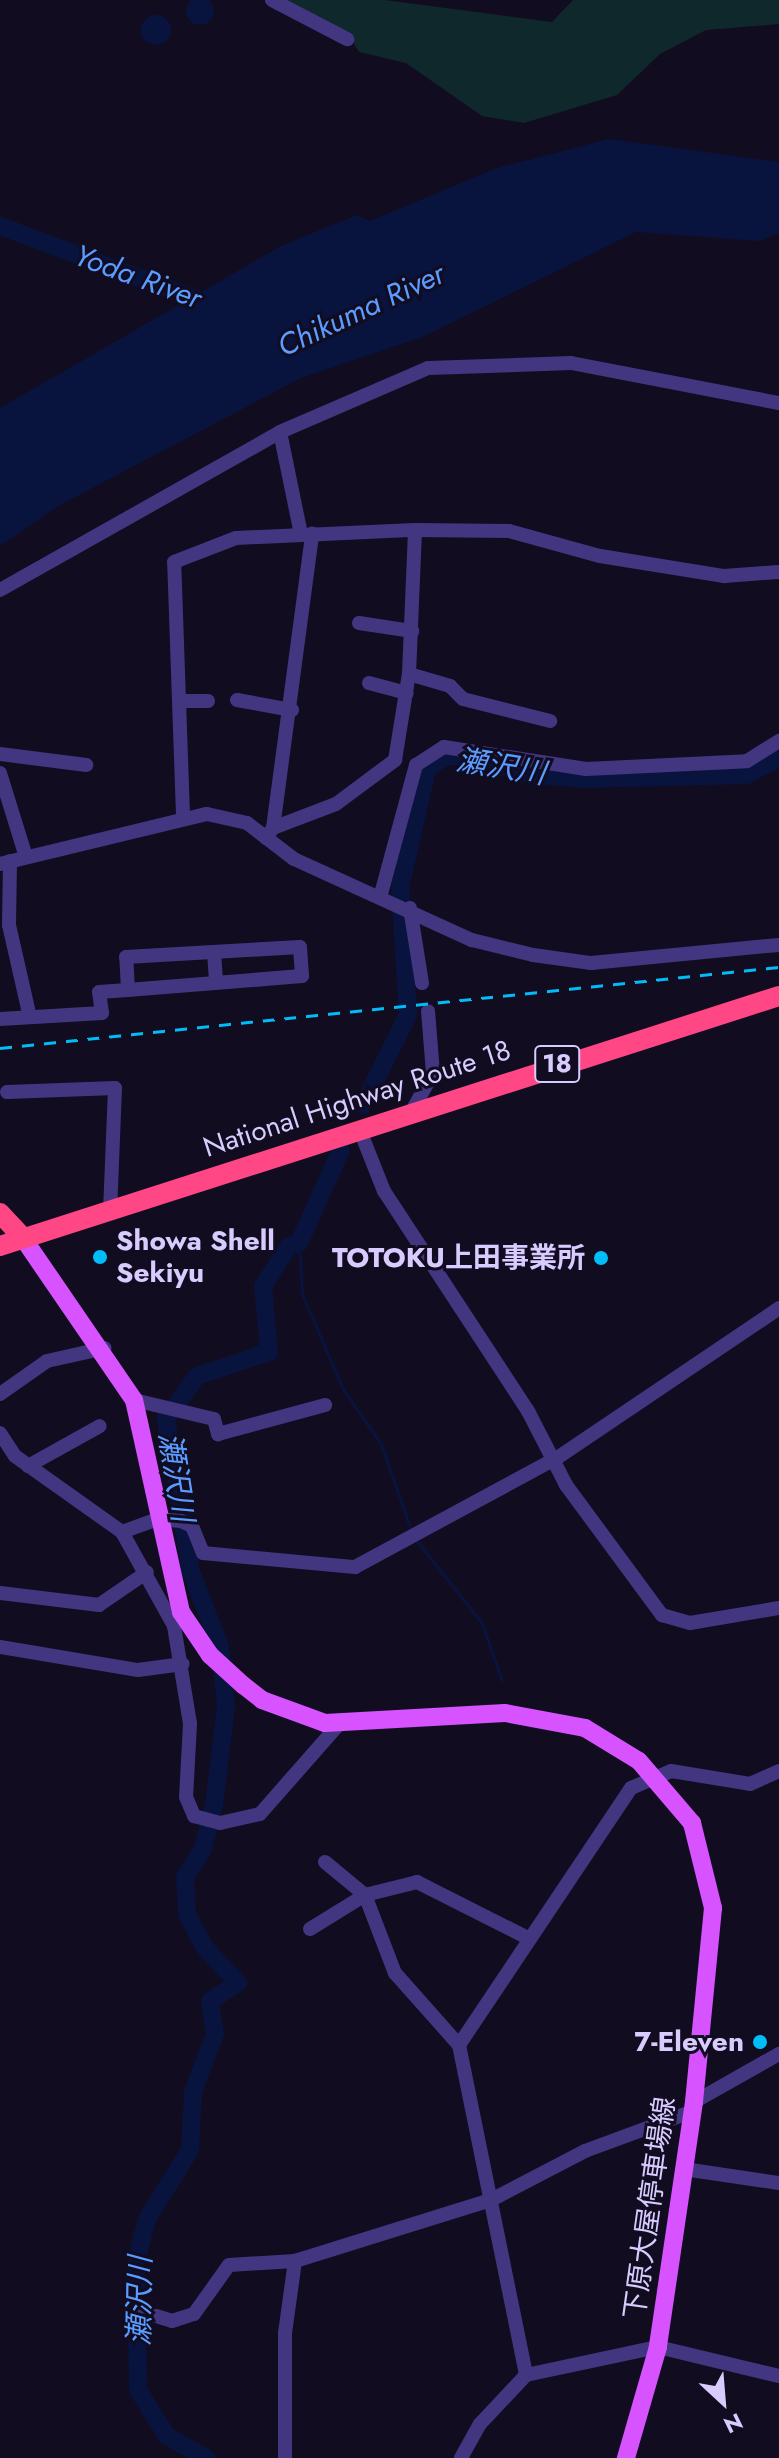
<!DOCTYPE html>
<meta charset="utf-8">
<style>
body{margin:0}
#map{position:relative;width:779px;height:2458px;overflow:hidden;background:#120c21;font-family:Jost,"Noto Sans JP",sans-serif}
div>[style]{position:absolute}
.green>*{inset:0;background:#0f282b}
.water>*{inset:0;background:#08143e}
.round{border-radius:50%}
.stream>*{height:3px;margin:-1.5px;padding:0 1.5px;transform-origin:1.5px;border-radius:1.5px;background:#08143e}
.river>*{height:18px;margin:-9px;padding:0 9px;transform-origin:9px;border-radius:9px;background:#08143e}
.minor>*{height:14px;margin:-7px;padding:0 7px;transform-origin:7px;border-radius:7px;background:#433681}
.major>*{height:18px;margin:-9px;padding:0 9px;transform-origin:9px;border-radius:9px;background:#d653ff}
.highway>*{height:20px;margin:-10px;padding:0 10px;transform-origin:10px;border-radius:10px;background:#ff4786}
.rail>*{height:3px;margin-top:-1.5px;transform-origin:0;background:repeating-linear-gradient(90deg,#00bdf7 0 12px,transparent 0 22px)}
.dots>*{width:22px;height:22px;translate:-50% -50%;box-sizing:border-box;border:4px solid #120c21;border-radius:50%}
span{translate:-50% -50%;white-space:nowrap;text-align:center;line-height:1.15;-webkit-text-stroke:6px #120c21;paint-order:stroke}
.shield-label span{padding:2px 6px;background:#120c21;border:2px solid;border-radius:6px;-webkit-text-stroke-width:0}
.shield-label{font-size:26px;color:#d8ccff;font-weight:700}
.street-label{font-size:28px;color:#d8ccff}
.poi-label{font-size:28px;color:#d8ccff;font-weight:700}
.left{translate:0 -50%;text-align:left}
.right{translate:-100% -50%;text-align:right}
.water-label{font-size:30px;color:#5a9cff;font-style:italic}
.north{position:absolute;left:683px;top:2362px;width:80px;height:80px;-webkit-text-stroke:6px #120c21;paint-order:stroke;rotate:154deg;font-size:22px;font-weight:700;line-height:32px;text-align:center;color:#d8ccff}
.north::after{content:'';display:block;margin:auto;width:28px;height:36px;background:#d8ccff;clip-path:polygon(50% 0,100% 100%,50% 72%,0 100%)}
</style>
<div id="map">
<div class="green">
<div style="clip-path:polygon(282px 0,385px 0,552px 22px,573px 0,779px 0,779px 24px,706px 30px,660px 54px,617px 95px,524px 123px,482px 116px,406px 63px,359px 52px,349px 36px)"></div>
</div>
<div class="water">
<div class="round" style="left:186px;top:-3px;width:28px;height:28px"></div>
<div class="round" style="left:141px;top:15px;width:30px;height:30px"></div>
<div style="clip-path:polygon(609px 139px,779px 162px,779px 233px,759px 241px,636px 232px,425px 336px,301px 378px,60px 505px,0 546px,0 408px,281px 246px,357px 215px,370px 221px,497px 168px)"></div>
</div>
<div class="stream">
<div style="left:299px;top:1243px;width:51px;rotate:86.6deg"></div>
<div style="left:302px;top:1294px;width:103px;rotate:66.7deg"></div>
<div style="left:343px;top:1389px;width:67px;rotate:55.4deg"></div>
<div style="left:381px;top:1444px;width:91px;rotate:70.8deg"></div>
<div style="left:416px;top:1540px;width:106px;rotate:51.5deg"></div>
<div style="left:482px;top:1623px;width:61px;rotate:71deg"></div>
</div>
<div class="river">
<div style="left:0;top:226px;width:229px;rotate:20.4deg"></div>
<div style="left:363px;top:1105px;width:101px;rotate:-63.4deg"></div>
<div style="left:408px;top:1015px;width:127px;rotate:-93.6deg"></div>
<div style="left:400px;top:888px;width:122px;rotate:-77.2deg"></div>
<div style="left:427px;top:769px;width:23px;rotate:-34deg"></div>
<div style="left:446px;top:756px;width:22px"></div>
<div style="left:468px;top:756px;width:62px;rotate:17deg"></div>
<div style="left:527px;top:774px;width:57px;rotate:5deg"></div>
<div style="left:584px;top:779px;width:163px;rotate:-1.4deg"></div>
<div style="left:747px;top:775px;width:37px;rotate:-29deg"></div>
<div style="left:206px;top:2458px;width:45px;rotate:-150.6deg"></div>
<div style="left:167px;top:2436px;width:54px;rotate:-122.2deg"></div>
<div style="left:138px;top:2390px;width:128px;rotate:-90.9deg"></div>
<div style="left:136px;top:2262px;width:44px;rotate:-75.7deg"></div>
<div style="left:147px;top:2219px;width:81px;rotate:-58.1deg"></div>
<div style="left:190px;top:2150px;width:58px;rotate:-87deg"></div>
<div style="left:193px;top:2092px;width:62px;rotate:-69.2deg"></div>
<div style="left:215px;top:2034px;width:33px;rotate:-99deg"></div>
<div style="left:210px;top:2001px;width:33px;rotate:-33deg"></div>
<div style="left:238px;top:1983px;width:48px;rotate:-133.3deg"></div>
<div style="left:205px;top:1948px;width:38px;rotate:-118deg"></div>
<div style="left:187px;top:1914px;width:37px;rotate:-93deg"></div>
<div style="left:185px;top:1877px;width:33px;rotate:-57deg"></div>
<div style="left:203px;top:1849px;width:45px;rotate:-76deg"></div>
<div style="left:214px;top:1805px;width:100px;rotate:-83.1deg"></div>
<div style="left:226px;top:1706px;width:59px;rotate:-95.8deg"></div>
<div style="left:220px;top:1647px;width:80px;rotate:-111.1deg"></div>
<div style="left:191px;top:1572px;width:155px;rotate:-99.3deg"></div>
<div style="left:166px;top:1419px;width:53px;rotate:-54.2deg"></div>
<div style="left:197px;top:1376px;width:76px;rotate:-18.4deg"></div>
<div style="left:269px;top:1352px;width:66px;rotate:-95.2deg"></div>
<div style="left:263px;top:1286px;width:48px;rotate:-57deg"></div>
<div style="left:289px;top:1246px;width:10px;rotate:-17deg"></div>
<div style="left:299px;top:1243px;width:102px;rotate:-65.7deg"></div>
</div>
<div class="minor">
<div style="left:272px;top:0;width:85px;rotate:27.5deg"></div>
<div style="left:280px;top:432px;width:104px;rotate:78.4deg"></div>
<div style="left:0;top:590px;width:322px;rotate:-29.4deg"></div>
<div style="left:280px;top:432px;width:161px;rotate:-23.4deg"></div>
<div style="left:428px;top:368px;width:143px;rotate:-2deg"></div>
<div style="left:571px;top:363px;width:212px;rotate:10.9deg"></div>
<div style="left:359px;top:623px;width:54px;rotate:8.6deg"></div>
<div style="left:409px;top:674px;width:43px;rotate:16.3deg"></div>
<div style="left:450px;top:686px;width:18px;rotate:45deg"></div>
<div style="left:463px;top:699px;width:90px;rotate:14.2deg"></div>
<div style="left:369px;top:683px;width:39px;rotate:15deg"></div>
<div style="left:237px;top:700px;width:56px;rotate:10.3deg"></div>
<div style="left:179px;top:701px;width:29px"></div>
<div style="left:0;top:754px;width:87px;rotate:7.3deg"></div>
<div style="left:0;top:773px;width:88px;rotate:72.8deg"></div>
<div style="left:183px;top:815px;width:253px;rotate:-92deg"></div>
<div style="left:174px;top:562px;width:66px;rotate:-21.2deg"></div>
<div style="left:236px;top:538px;width:179px;rotate:-2.6deg"></div>
<div style="left:415px;top:530px;width:94px;rotate:0.6deg"></div>
<div style="left:509px;top:531px;width:94px;rotate:15.4deg"></div>
<div style="left:600px;top:556px;width:126px;rotate:9.2deg"></div>
<div style="left:724px;top:576px;width:55px;rotate:-4.2deg"></div>
<div style="left:273px;top:828px;width:297px;rotate:-82.4deg"></div>
<div style="left:266px;top:838px;width:12px;rotate:-55deg"></div>
<div style="left:273px;top:828px;width:67px;rotate:-20.9deg"></div>
<div style="left:336px;top:804px;width:74px;rotate:-36.7deg"></div>
<div style="left:395px;top:760px;width:87px;rotate:-80.8deg"></div>
<div style="left:409px;top:674px;width:144px;rotate:-87.6deg"></div>
<div style="left:10px;top:861px;width:64px;rotate:90.9deg"></div>
<div style="left:9px;top:925px;width:90px;rotate:77.2deg"></div>
<div style="left:0;top:864px;width:213px;rotate:-13.6deg"></div>
<div style="left:207px;top:814px;width:41px;rotate:12.7deg"></div>
<div style="left:247px;top:823px;width:59px;rotate:37.5deg"></div>
<div style="left:294px;top:859px;width:196px;rotate:24.5deg"></div>
<div style="left:472px;top:940px;width:63px;rotate:13.8deg"></div>
<div style="left:533px;top:955px;width:59px;rotate:7.9deg"></div>
<div style="left:591px;top:963px;width:189px;rotate:-5.5deg"></div>
<div style="left:381px;top:894px;width:134px;rotate:-74.8deg"></div>
<div style="left:416px;top:765px;width:33px;rotate:-33deg"></div>
<div style="left:444px;top:747px;width:144px;rotate:8.8deg"></div>
<div style="left:586px;top:769px;width:161px;rotate:-2.8deg"></div>
<div style="left:747px;top:761px;width:38px;rotate:-32deg"></div>
<div style="left:410px;top:908px;width:76px;rotate:80.9deg"></div>
<div style="left:300px;top:947px;width:29px;rotate:86deg"></div>
<div style="left:302px;top:976px;width:175px;rotate:175.4deg"></div>
<div style="left:128px;top:990px;width:33px;rotate:-93deg"></div>
<div style="left:126px;top:957px;width:174px;rotate:-3.3deg"></div>
<div style="left:214px;top:952px;width:31px;rotate:86deg"></div>
<div style="left:0;top:1019px;width:102px;rotate:-3.4deg"></div>
<div style="left:102px;top:1013px;width:21px;rotate:-98deg"></div>
<div style="left:99px;top:992px;width:29px;rotate:-4deg"></div>
<div style="left:7px;top:1092px;width:108px;rotate:-2.1deg"></div>
<div style="left:115px;top:1088px;width:122px;rotate:92.3deg"></div>
<div style="left:412px;top:1111px;width:43px;rotate:-61.1deg"></div>
<div style="left:433px;top:1073px;width:62px;rotate:-94.6deg"></div>
<div style="left:359px;top:1128px;width:68px;rotate:68.4deg"></div>
<div style="left:384px;top:1191px;width:263px;rotate:56.8deg"></div>
<div style="left:528px;top:1411px;width:83px;rotate:62.8deg"></div>
<div style="left:566px;top:1485px;width:162px;rotate:53.6deg"></div>
<div style="left:662px;top:1615px;width:29px;rotate:16deg"></div>
<div style="left:690px;top:1623px;width:90px;rotate:-9.6deg"></div>
<div style="left:0;top:1394px;width:57px;rotate:-35.1deg"></div>
<div style="left:47px;top:1361px;width:59px;rotate:-12.6deg"></div>
<div style="left:134px;top:1400px;width:82px;rotate:13.4deg"></div>
<div style="left:214px;top:1419px;width:16px;rotate:75deg"></div>
<div style="left:218px;top:1434px;width:111px;rotate:-15.2deg"></div>
<div style="left:0;top:1433px;width:27px;rotate:57deg"></div>
<div style="left:15px;top:1456px;width:131px;rotate:35.4deg"></div>
<div style="left:122px;top:1532px;width:37px;rotate:-20deg"></div>
<div style="left:157px;top:1519px;width:24px;rotate:5deg"></div>
<div style="left:181px;top:1521px;width:12px;rotate:24deg"></div>
<div style="left:192px;top:1526px;width:29px;rotate:68deg"></div>
<div style="left:203px;top:1553px;width:153px;rotate:5.3deg"></div>
<div style="left:355px;top:1567px;width:230px;rotate:-28.4deg"></div>
<div style="left:557px;top:1458px;width:268px;rotate:-34deg"></div>
<div style="left:28px;top:1466px;width:82px;rotate:-29.1deg"></div>
<div style="left:122px;top:1532px;width:107px;rotate:61deg"></div>
<div style="left:174px;top:1626px;width:99px;rotate:80.7deg"></div>
<div style="left:190px;top:1724px;width:73px;rotate:93.1deg"></div>
<div style="left:186px;top:1797px;width:21px;rotate:67deg"></div>
<div style="left:194px;top:1816px;width:27px;rotate:15deg"></div>
<div style="left:220px;top:1823px;width:41px;rotate:-12.7deg"></div>
<div style="left:260px;top:1814px;width:120px;rotate:-48.7deg"></div>
<div style="left:0;top:1593px;width:100px;rotate:6.9deg"></div>
<div style="left:99px;top:1605px;width:58px;rotate:-34.5deg"></div>
<div style="left:0;top:1647px;width:140px;rotate:9.5deg"></div>
<div style="left:138px;top:1670px;width:45px;rotate:-7.6deg"></div>
<div style="left:325px;top:1862px;width:52px;rotate:39.5deg"></div>
<div style="left:365px;top:1895px;width:84px;rotate:69deg"></div>
<div style="left:395px;top:1973px;width:96px;rotate:48.4deg"></div>
<div style="left:459px;top:2045px;width:337px;rotate:78.5deg"></div>
<div style="left:310px;top:1929px;width:65px;rotate:-31.7deg"></div>
<div style="left:365px;top:1895px;width:54px;rotate:-14deg"></div>
<div style="left:417px;top:1882px;width:122px;rotate:26.8deg"></div>
<div style="left:459px;top:2045px;width:309px;rotate:-56.2deg"></div>
<div style="left:631px;top:1788px;width:43px;rotate:-23deg"></div>
<div style="left:671px;top:1771px;width:80px;rotate:9.3deg"></div>
<div style="left:750px;top:1784px;width:32px;rotate:-24deg"></div>
<div style="left:694px;top:2102px;width:98px;rotate:-29.5deg"></div>
<div style="left:684px;top:2169px;width:96px;rotate:8.4deg"></div>
<div style="left:143px;top:2312px;width:30px;rotate:17deg"></div>
<div style="left:172px;top:2321px;width:23px;rotate:-18deg"></div>
<div style="left:194px;top:2314px;width:60px;rotate:-54.5deg"></div>
<div style="left:229px;top:2265px;width:66px;rotate:-3.5deg"></div>
<div style="left:285px;top:2458px;width:125px;rotate:-90deg"></div>
<div style="left:285px;top:2333px;width:73px;rotate:-82.1deg"></div>
<div style="left:295px;top:2261px;width:205px;rotate:-17.3deg"></div>
<div style="left:491px;top:2200px;width:106px;rotate:-27.5deg"></div>
<div style="left:585px;top:2151px;width:115px;rotate:-20.3deg"></div>
<div style="left:461px;top:2458px;width:39px;rotate:-61deg"></div>
<div style="left:480px;top:2424px;width:67px;rotate:-46.8deg"></div>
<div style="left:526px;top:2375px;width:135px;rotate:-12deg"></div>
<div style="left:658px;top:2347px;width:124px;rotate:13.5deg"></div>
</div>
<div class="major">
<div style="left:23px;top:1238px;width:196px;rotate:55.6deg"></div>
<div style="left:134px;top:1400px;width:217px;rotate:77.5deg"></div>
<div style="left:181px;top:1612px;width:52px;rotate:56deg"></div>
<div style="left:210px;top:1655px;width:45px;rotate:42.3deg"></div>
<div style="left:243px;top:1685px;width:24px;rotate:38deg"></div>
<div style="left:262px;top:1700px;width:67px;rotate:20.1deg"></div>
<div style="left:325px;top:1723px;width:180px;rotate:-3.2deg"></div>
<div style="left:505px;top:1713px;width:81px;rotate:10.6deg"></div>
<div style="left:585px;top:1728px;width:63px;rotate:31.4deg"></div>
<div style="left:639px;top:1761px;width:82px;rotate:49.5deg"></div>
<div style="left:692px;top:1823px;width:88px;rotate:76.1deg"></div>
<div style="left:713px;top:1908px;width:195px;rotate:95.6deg"></div>
<div style="left:694px;top:2102px;width:248px;rotate:98.4deg"></div>
<div style="left:658px;top:2347px;width:116px;rotate:106.1deg"></div>
</div>
<div class="highway">
<div style="left:0;top:1213px;width:34px;rotate:47deg"></div>
<div style="left:0;top:1246px;width:818px;rotate:-17.79deg"></div>
</div>
<div class="rail">
<div style="left:0;top:1048px;width:783px;rotate:-5.94deg"></div>
</div>
<div class="dots">
<div style="left:100px;top:1257px;background:#00bdf7"></div>
<div style="left:601px;top:1258px;background:#00bdf7"></div>
<div style="left:760px;top:2042px;background:#00bdf7"></div>
</div>
<div class="shield-label">
<span style="left:557px;top:1064px">18</span>
</div>
<div class="street-label">
<span style="left:357px;top:1099px;rotate:-18deg">National Highway Route 18</span>
<span style="left:650px;top:2208px;rotate:-82deg">下原大屋停車場線</span>
</div>
<div class="poi-label">
<span class="left" style="left:116px;top:1257px">Showa Shell<br>Sekiyu</span>
<span class="right" style="left:585px;top:1258px">TOTOKU上田事業所</span>
<span class="right" style="left:744px;top:2042px">7-Eleven</span>
</div>
<div class="water-label">
<span style="left:138px;top:277px;rotate:20deg">Yoda River</span>
<span style="left:361px;top:310px;rotate:-25deg">Chikuma River</span>
<span style="left:501px;top:767px;rotate:9deg">瀬沢川</span>
<span style="left:176px;top:1477px;rotate:81deg">瀬沢川</span>
<span style="left:140px;top:2301px;rotate:-89deg">瀬沢川</span>
</div>
<div class="north">N</div>
</div>
